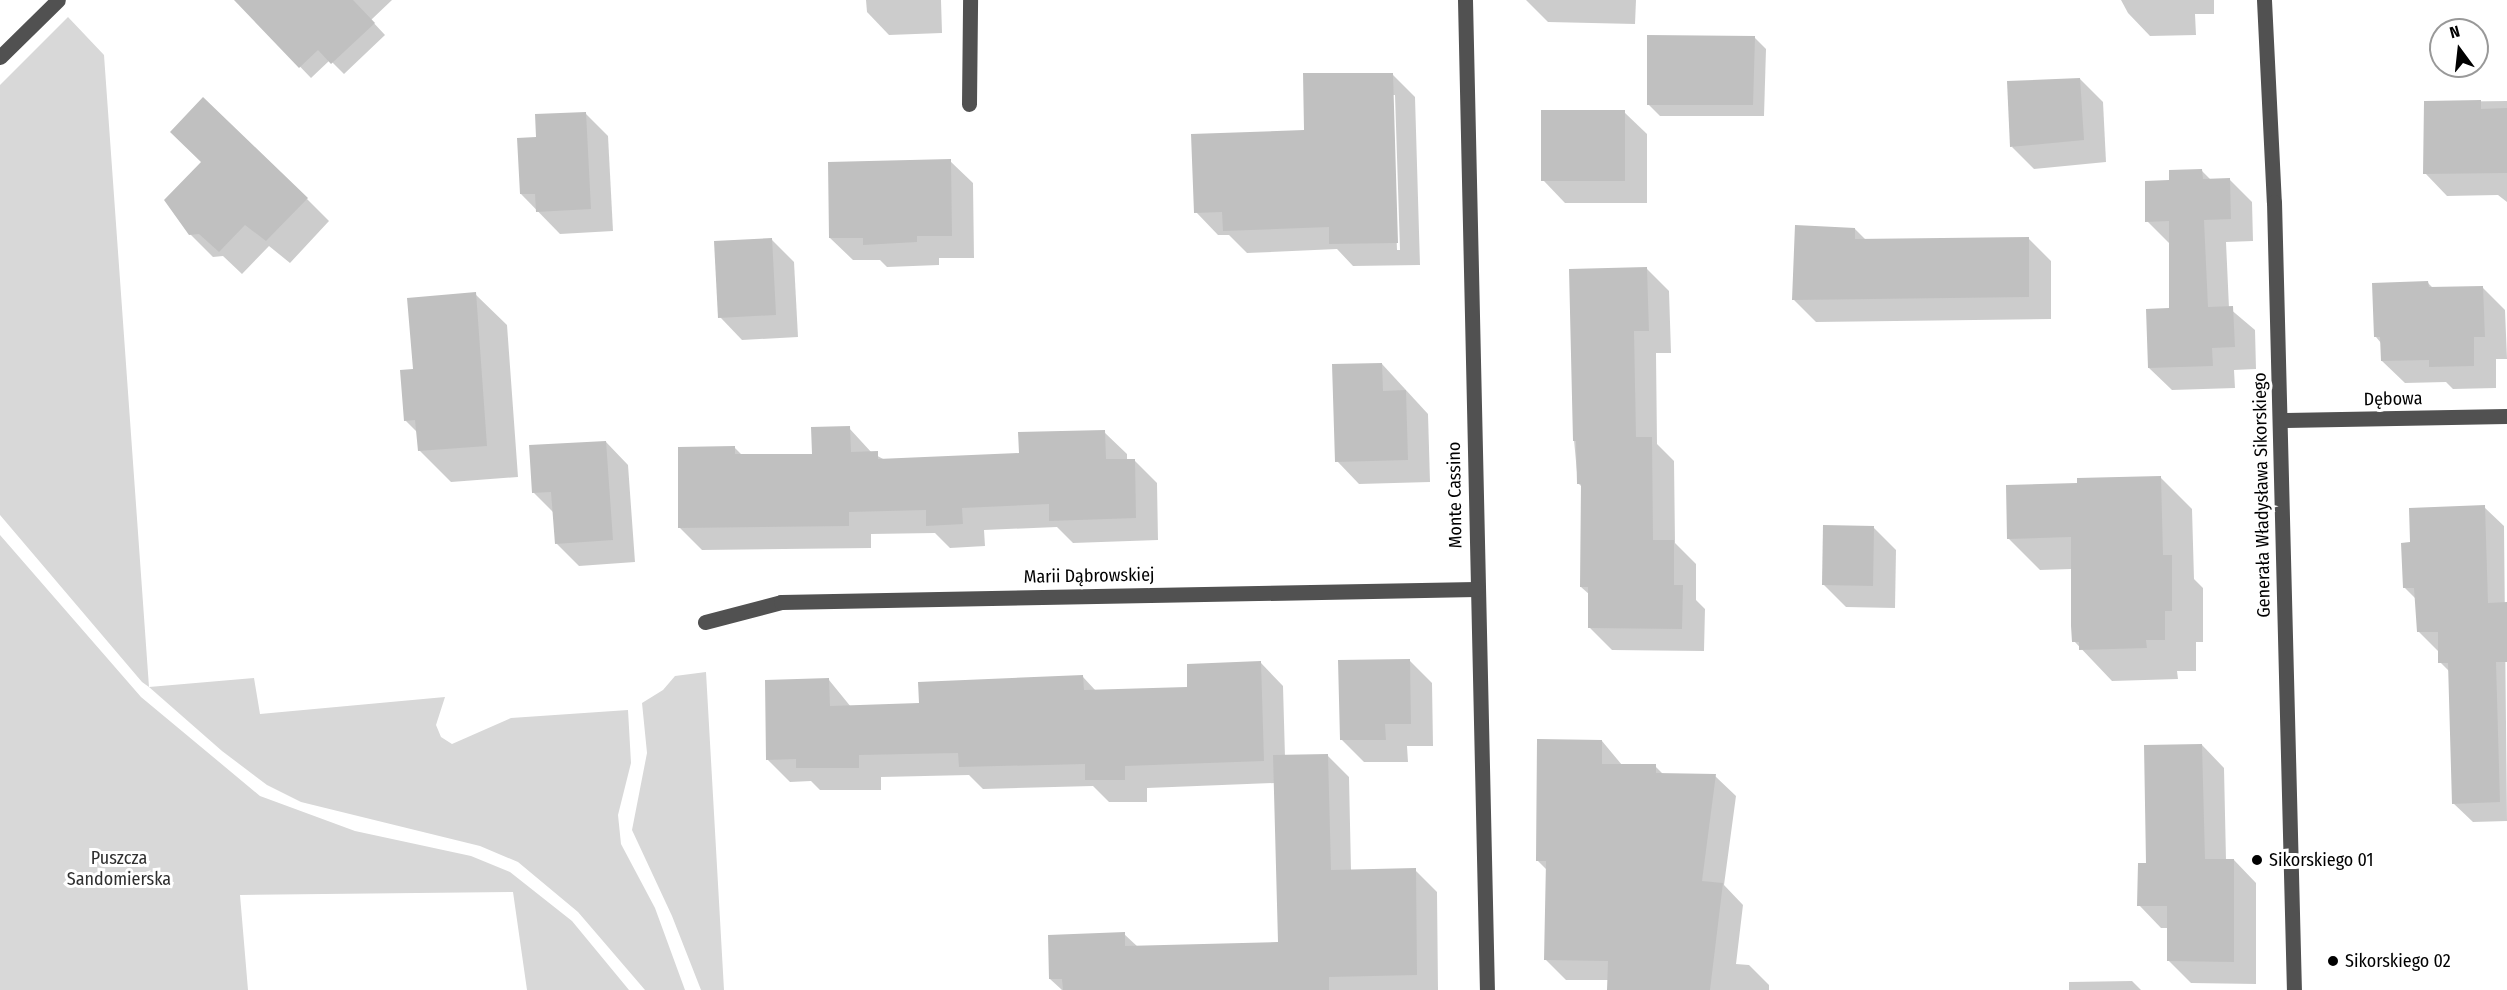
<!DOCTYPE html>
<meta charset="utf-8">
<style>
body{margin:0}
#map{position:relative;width:2507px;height:990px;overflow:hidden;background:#fff;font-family:"Fira Sans Condensed",sans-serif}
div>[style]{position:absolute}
.green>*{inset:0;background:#d8d8d8}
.shadow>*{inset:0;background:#0003}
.building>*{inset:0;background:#c0c0c0}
.minor>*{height:15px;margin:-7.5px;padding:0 7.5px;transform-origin:7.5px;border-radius:7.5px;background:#515151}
.dots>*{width:16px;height:16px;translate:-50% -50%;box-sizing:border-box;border:3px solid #fff;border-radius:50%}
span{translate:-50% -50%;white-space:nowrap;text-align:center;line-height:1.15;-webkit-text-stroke:6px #fff;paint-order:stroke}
.street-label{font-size:18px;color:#000}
.park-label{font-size:18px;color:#2f2f2f}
.poi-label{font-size:18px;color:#000}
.left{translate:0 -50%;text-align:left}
.north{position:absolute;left:2429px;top:18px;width:60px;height:60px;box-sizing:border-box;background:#fff;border:2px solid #999;border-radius:50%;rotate:345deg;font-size:16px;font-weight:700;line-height:24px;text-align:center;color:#000}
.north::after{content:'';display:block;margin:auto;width:21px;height:27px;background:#000;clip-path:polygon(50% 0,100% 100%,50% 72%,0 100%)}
</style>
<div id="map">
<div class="green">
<div style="clip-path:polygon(68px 17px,104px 55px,149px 687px,254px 678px,260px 714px,445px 697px,436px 725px,441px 737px,452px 744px,511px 718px,628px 710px,631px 763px,618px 815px,621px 844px,655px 908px,685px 990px,645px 990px,578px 912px,518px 862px,480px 846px,301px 802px,267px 785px,222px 751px,149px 687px,142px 682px,0 515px,0 85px)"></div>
<div style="clip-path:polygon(0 535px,141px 697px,260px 796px,355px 831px,471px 856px,510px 872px,572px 921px,629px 990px,527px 990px,513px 892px,240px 895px,248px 990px,0 990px)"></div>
<div style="clip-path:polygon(706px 672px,724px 990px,701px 990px,672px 916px,632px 830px,647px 753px,642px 703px,663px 690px,675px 676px)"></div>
</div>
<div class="shadow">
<div style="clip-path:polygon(236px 0,392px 0,371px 20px,385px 35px,344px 74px,330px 60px,311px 78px)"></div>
<div style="clip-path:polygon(866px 0,941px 0,942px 33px,889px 35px,867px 12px)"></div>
<div style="clip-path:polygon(1526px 0,1636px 0,1635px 24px,1548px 22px)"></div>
<div style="clip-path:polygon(2121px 0,2214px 0,2214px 14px,2195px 14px,2196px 35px,2150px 36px,2128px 13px)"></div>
<div style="clip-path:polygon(1754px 37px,1766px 49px,1764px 116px,1660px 116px,1648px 104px)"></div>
<div style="clip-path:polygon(evenodd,1392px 74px,1415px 97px,1420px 265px,1353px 266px,1337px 249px,1247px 253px,1229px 235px,1218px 235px,1196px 212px,1392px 74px,1392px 95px,1395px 95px,1400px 250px,1397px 250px,1392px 95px)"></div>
<div style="clip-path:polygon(2080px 79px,2103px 102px,2106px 162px,2034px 169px,2012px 147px)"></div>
<div style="clip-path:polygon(2507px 101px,2507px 202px,2498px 195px,2447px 196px,2425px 173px,2425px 102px)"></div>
<div style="clip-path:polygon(1624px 112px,1647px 134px,1647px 203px,1565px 203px,1543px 180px)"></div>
<div style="clip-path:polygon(586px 114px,608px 136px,613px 231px,560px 234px,521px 194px,537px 138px)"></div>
<div style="clip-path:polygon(950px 161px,973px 183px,974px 258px,939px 258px,939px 265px,887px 267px,880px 260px,853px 260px,830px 238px)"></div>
<div style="clip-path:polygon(2202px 171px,2211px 180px,2229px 179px,2252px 202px,2253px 241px,2226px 242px,2229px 308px,2255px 330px,2256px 369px,2234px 370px,2235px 388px,2172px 390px,2149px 368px,2171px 309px,2170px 244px,2147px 221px,2170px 181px)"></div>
<div style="clip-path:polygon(307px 199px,329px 221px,290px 263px,269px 246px,242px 274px,223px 256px,213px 257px,190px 234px)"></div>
<div style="clip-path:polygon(1855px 229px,1866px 240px,2029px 239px,2051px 261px,2051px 319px,1816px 322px,1794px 300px)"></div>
<div style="clip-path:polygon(772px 240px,794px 262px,798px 337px,742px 340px,720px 317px)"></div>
<div style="clip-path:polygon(1647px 269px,1669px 291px,1671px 353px,1656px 353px,1657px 444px,1674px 461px,1675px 543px,1696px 564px,1696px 600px,1705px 609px,1704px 651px,1612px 650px,1589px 627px,1590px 595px,1581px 587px,1582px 487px,1578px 483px,1574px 440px)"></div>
<div style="clip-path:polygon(2428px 283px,2433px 288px,2483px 288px,2505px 310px,2507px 359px,2496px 359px,2496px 388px,2453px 389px,2446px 382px,2405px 383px,2382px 361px,2381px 343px,2376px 337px)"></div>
<div style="clip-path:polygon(475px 294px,507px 325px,518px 477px,451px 482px,419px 450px,418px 433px,405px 420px,415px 370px)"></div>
<div style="clip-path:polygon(1382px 364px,1428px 414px,1430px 482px,1359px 484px,1337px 461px)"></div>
<div style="clip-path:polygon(849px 428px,872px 453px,885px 460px,1021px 455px,1104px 432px,1127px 454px,1127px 460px,1134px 460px,1157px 483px,1158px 540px,1073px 543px,1057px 527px,984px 530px,985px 546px,950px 548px,935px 533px,871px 534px,871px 548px,702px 550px,679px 527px,734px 447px,743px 456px,813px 456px)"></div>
<div style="clip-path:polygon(606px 442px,628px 465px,635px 562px,579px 566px,556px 543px,554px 513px,533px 492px)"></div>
<div style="clip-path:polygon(2161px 478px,2192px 509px,2194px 579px,2203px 588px,2203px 642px,2196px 642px,2196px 671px,2177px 671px,2178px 679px,2112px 681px,2074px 641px,2072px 569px,2040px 570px,2008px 538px,2078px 485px)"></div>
<div style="clip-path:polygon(2484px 507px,2504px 526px,2507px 821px,2473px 822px,2453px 803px,2450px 672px,2440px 662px,2438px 651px,2419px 632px,2416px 599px,2404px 587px,2411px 543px)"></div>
<div style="clip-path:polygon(1873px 527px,1896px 550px,1895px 608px,1846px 607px,1824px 585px)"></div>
<div style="clip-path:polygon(1409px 660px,1432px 683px,1433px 746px,1407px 746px,1408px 762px,1364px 762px,1341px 739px)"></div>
<div style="clip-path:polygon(1261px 663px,1283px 686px,1285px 757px,1327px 755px,1349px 777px,1351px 871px,1415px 870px,1437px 892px,1438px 990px,1062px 990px,1050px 979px,1124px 934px,1138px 947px,1279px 943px,1275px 783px,1147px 788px,1147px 802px,1109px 802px,1093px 786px,983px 789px,969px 775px,881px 777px,881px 790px,820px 790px,811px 781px,790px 782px,767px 759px,829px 680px,851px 707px,920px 705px,1083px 677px,1096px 691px,1189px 688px)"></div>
<div style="clip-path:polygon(1602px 741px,1622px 765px,1655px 766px,1664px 775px,1715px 776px,1736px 796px,1724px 885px,1743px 905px,1736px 964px,1749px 965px,1769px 985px,1769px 990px,1609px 990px,1609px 980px,1566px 980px,1545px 959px,1547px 870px,1537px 860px)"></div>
<div style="clip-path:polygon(2202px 745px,2224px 768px,2226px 860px,2234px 860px,2256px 883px,2256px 984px,2191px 983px,2169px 961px,2169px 928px,2161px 928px,2139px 905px,2148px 864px)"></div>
<div style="clip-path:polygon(2132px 981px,2141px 990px,2069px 990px,2069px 982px)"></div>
</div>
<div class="building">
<div style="clip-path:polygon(234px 0,353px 0,375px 23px,331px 64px,318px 50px,299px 68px)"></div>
<div style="clip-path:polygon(1647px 35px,1755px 36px,1753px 105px,1647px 105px)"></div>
<div style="clip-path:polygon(1303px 73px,1393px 73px,1398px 243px,1329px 244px,1329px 227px,1223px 231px,1222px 212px,1194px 213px,1191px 134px,1304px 130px)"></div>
<div style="clip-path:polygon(2080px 78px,2084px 140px,2010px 147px,2007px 81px)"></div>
<div style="clip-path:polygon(203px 97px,308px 198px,266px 241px,245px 225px,219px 252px,199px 234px,189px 235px,164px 200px,201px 162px,170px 132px)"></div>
<div style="clip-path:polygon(2481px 100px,2481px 109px,2507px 108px,2507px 173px,2423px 174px,2424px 101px)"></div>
<div style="clip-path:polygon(1541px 110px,1625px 110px,1625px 181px,1541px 181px)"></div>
<div style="clip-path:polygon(586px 112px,591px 209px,536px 212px,535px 194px,520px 194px,517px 138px,536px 137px,535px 114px)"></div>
<div style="clip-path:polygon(951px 159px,952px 236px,917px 236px,917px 242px,863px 245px,863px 238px,829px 238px,828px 162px)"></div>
<div style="clip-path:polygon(2202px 169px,2203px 179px,2230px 178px,2231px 219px,2204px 220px,2208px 307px,2233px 306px,2235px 347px,2212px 348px,2213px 366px,2148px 368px,2146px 309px,2169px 308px,2169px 221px,2145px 222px,2145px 181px,2169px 180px,2169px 170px)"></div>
<div style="clip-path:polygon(1795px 225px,1855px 228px,1855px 239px,2029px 237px,2029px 297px,1792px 300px)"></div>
<div style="clip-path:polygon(772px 238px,776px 315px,718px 318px,714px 241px)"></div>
<div style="clip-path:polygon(1647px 267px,1649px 331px,1634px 331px,1636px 437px,1652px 437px,1653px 540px,1674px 540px,1674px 585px,1683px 585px,1682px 629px,1588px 628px,1588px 587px,1580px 587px,1581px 484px,1577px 484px,1576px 441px,1573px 441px,1569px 269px)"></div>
<div style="clip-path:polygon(2428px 281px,2429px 287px,2483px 286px,2485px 337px,2474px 337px,2474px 366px,2429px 367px,2429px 360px,2381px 361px,2380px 337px,2374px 337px,2372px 283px)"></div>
<div style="clip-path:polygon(476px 292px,487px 446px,418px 451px,415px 420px,404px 421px,400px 370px,413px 369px,407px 298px)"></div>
<div style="clip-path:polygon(1382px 363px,1383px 391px,1406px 390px,1408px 460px,1335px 462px,1332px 364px)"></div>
<div style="clip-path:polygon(850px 426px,851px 452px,878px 451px,878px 459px,1019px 453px,1018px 432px,1105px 430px,1106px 459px,1135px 459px,1136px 518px,1049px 521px,1049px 504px,962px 508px,963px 524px,926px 526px,926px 510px,849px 512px,849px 526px,678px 528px,678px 447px,735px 446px,735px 454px,812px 454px,811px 427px)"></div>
<div style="clip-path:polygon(606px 441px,613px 540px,555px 544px,551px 492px,532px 493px,529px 445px)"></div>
<div style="clip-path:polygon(2161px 476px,2163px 555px,2172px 555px,2172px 611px,2165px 611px,2165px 640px,2146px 640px,2147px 648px,2079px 650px,2079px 642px,2072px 642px,2071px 626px,2071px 537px,2007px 539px,2006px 485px,2077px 483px,2077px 478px)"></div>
<div style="clip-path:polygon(2485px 505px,2488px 603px,2507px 602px,2507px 662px,2496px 662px,2500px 802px,2452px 804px,2448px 663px,2438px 663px,2438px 632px,2417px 632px,2414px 588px,2403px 588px,2401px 543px,2410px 542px,2409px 508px)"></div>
<div style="clip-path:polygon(1823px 525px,1874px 526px,1873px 586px,1822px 585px)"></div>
<div style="clip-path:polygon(1410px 659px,1411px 724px,1385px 724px,1386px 740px,1340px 740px,1338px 660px)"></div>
<div style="clip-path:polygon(1261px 661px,1264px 761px,1125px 766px,1125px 780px,1085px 780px,1085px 764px,959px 767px,958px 753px,859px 755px,859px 768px,796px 768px,796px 759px,766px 760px,765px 680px,829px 678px,830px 706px,919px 703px,918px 682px,1083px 675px,1084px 690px,1187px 687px,1187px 664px)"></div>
<div style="clip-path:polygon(1537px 739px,1602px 740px,1602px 764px,1656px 764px,1656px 773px,1716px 774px,1702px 881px,1723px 883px,1710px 990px,1607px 990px,1608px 961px,1544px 960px,1546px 861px,1536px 861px)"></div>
<div style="clip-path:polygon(2202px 744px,2205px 859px,2234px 859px,2234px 962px,2167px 961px,2167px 906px,2137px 906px,2138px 863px,2146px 863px,2144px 745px)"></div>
<div style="clip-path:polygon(1328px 754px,1331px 870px,1416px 868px,1417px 975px,1329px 977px,1329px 990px,1063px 990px,1062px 979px,1049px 979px,1048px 935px,1125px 932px,1125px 946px,1278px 942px,1273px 755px)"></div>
</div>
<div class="minor">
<div style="left:1465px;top:0;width:990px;rotate:88.73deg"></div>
<div style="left:2264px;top:0;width:202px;rotate:87.2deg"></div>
<div style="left:2274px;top:202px;width:788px;rotate:88.55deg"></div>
<div style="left:0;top:57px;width:81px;rotate:-44.5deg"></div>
<div style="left:969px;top:104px;width:104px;rotate:-89.4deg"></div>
<div style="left:2280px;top:420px;width:227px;rotate:-1deg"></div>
<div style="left:705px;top:622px;width:79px;rotate:-14.7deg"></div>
<div style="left:781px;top:602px;width:695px;rotate:-1.07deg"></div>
</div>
<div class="dots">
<div style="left:2257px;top:860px;background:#000"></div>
<div style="left:2333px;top:961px;background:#000"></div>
</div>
<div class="street-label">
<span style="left:2393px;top:399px;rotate:-1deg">Dębowa</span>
<span style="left:1455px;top:495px;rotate:-91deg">Monte Cassino</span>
<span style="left:2262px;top:495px;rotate:-91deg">Generała Władysława Sikorskiego</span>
<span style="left:1089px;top:576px;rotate:-1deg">Marii Dąbrowskiej</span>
</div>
<div class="park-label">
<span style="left:119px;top:869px">Puszcza<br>Sandomierska</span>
</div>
<div class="poi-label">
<span class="left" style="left:2269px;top:860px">Sikorskiego 01</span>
<span class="left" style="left:2345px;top:961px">Sikorskiego 02</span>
</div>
<div class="north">N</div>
</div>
